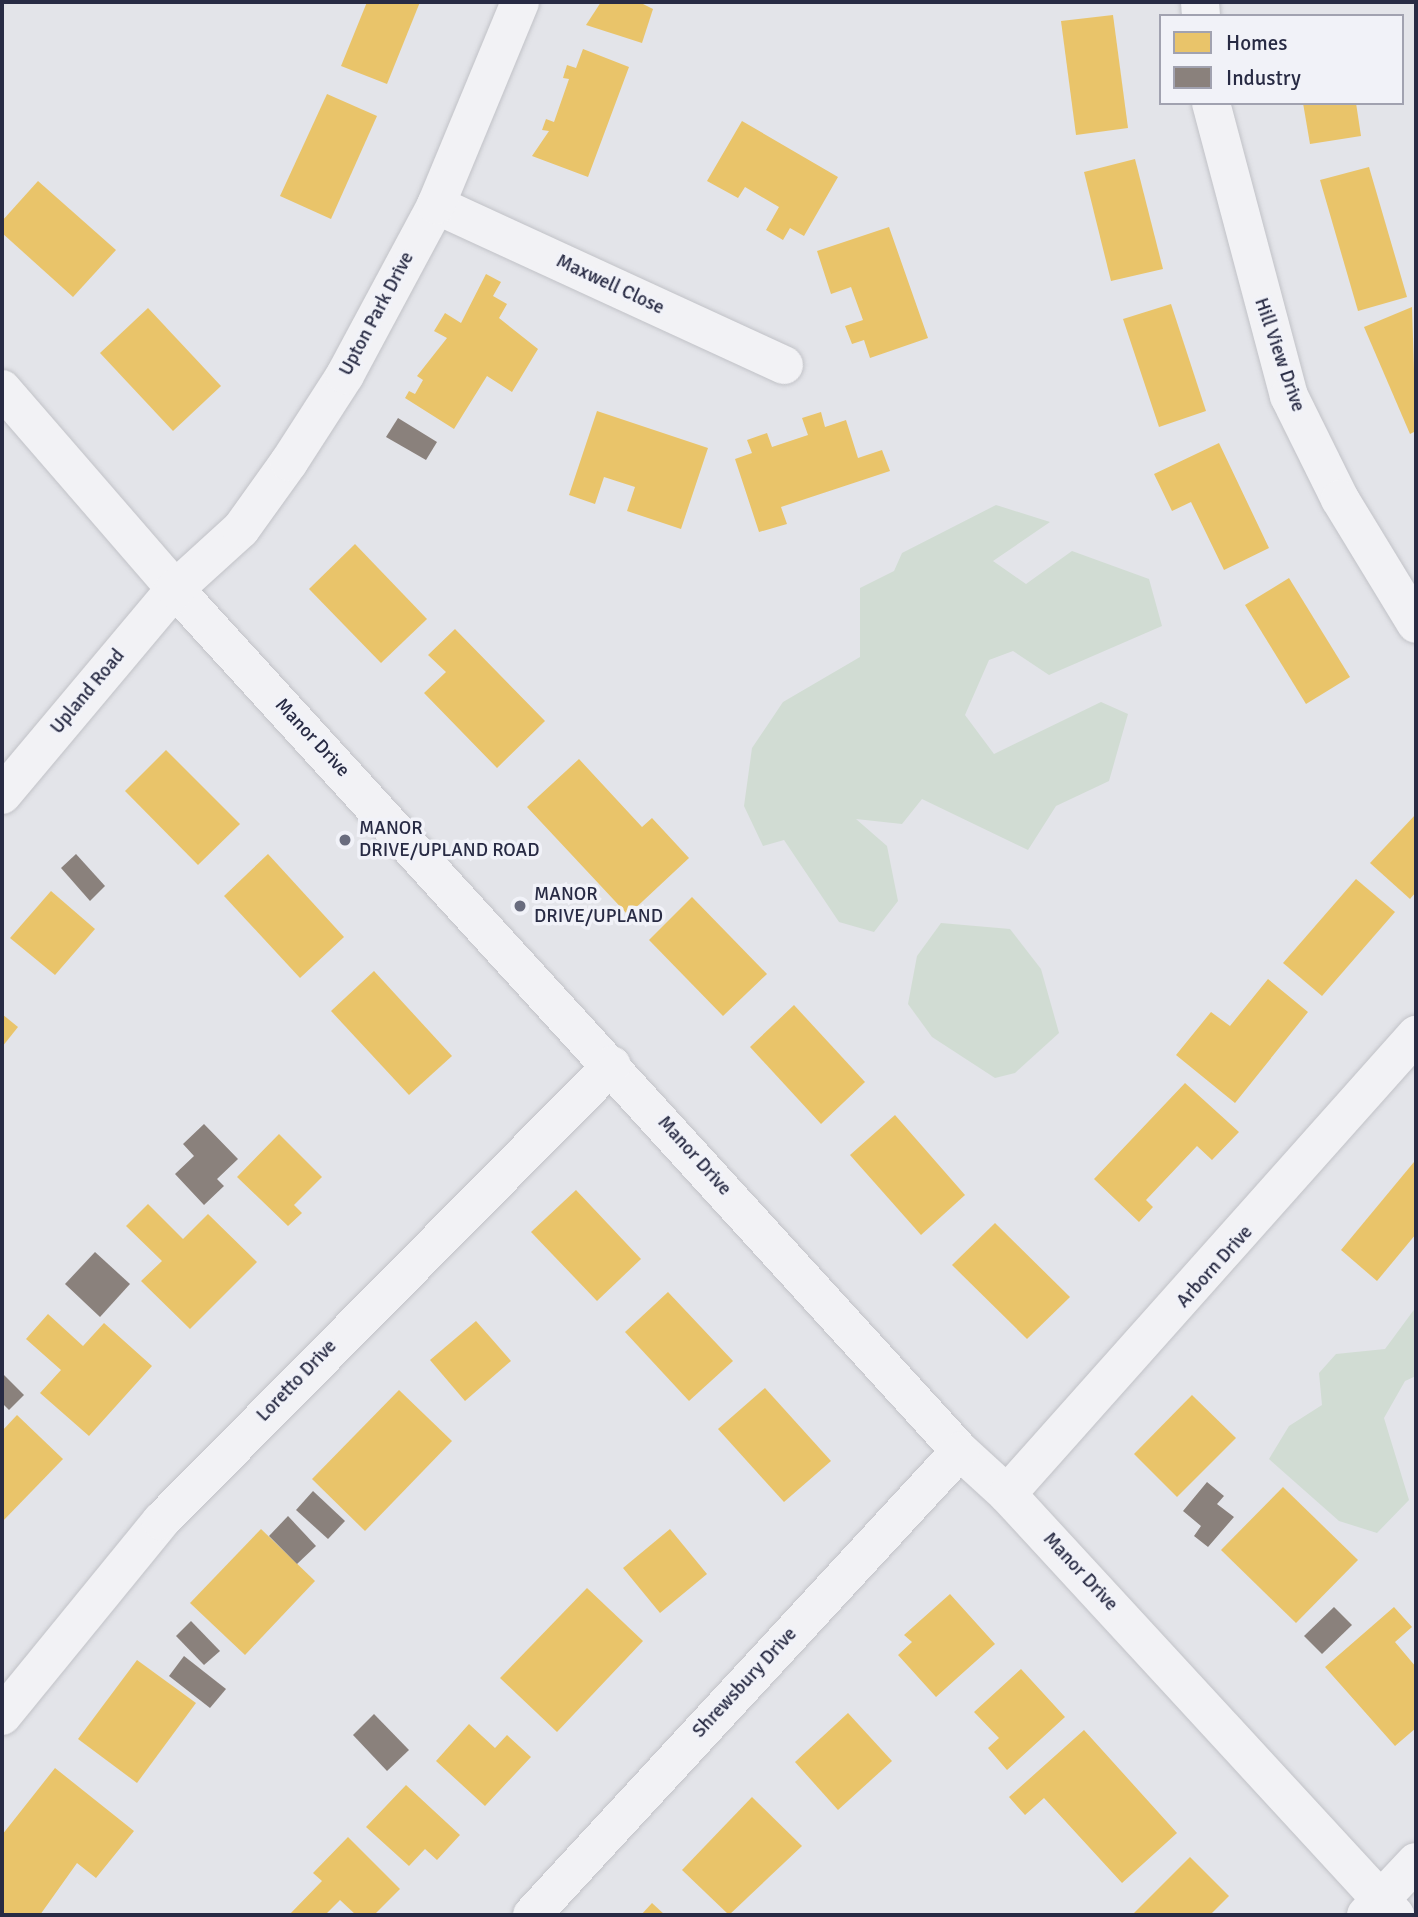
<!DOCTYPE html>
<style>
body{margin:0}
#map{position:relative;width:1418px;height:1917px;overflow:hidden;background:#e3e4e9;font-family:Signika,sans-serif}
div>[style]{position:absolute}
.green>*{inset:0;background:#d1dcd3}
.homes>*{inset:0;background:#e9c46a}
.industry>*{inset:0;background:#8a817c}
.roads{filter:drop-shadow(0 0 2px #c1c2c7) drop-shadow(0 0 2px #c1c2c7)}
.minor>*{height:38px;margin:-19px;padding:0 19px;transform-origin:19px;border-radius:19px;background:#f2f2f5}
.dots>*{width:19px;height:19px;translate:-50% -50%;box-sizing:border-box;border:4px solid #f1f2f8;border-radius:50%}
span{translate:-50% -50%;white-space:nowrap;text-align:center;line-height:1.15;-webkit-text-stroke:7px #f1f2f8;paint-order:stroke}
.street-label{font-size:19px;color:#282b44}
.poi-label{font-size:19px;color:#282b44}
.left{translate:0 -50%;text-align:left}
.frame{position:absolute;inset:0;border:4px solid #282b44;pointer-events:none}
.legend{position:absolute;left:1159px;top:14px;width:245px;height:91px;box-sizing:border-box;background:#f1f2f8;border:2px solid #a1a2b0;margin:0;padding:9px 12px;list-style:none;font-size:21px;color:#282b44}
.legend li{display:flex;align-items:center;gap:14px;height:35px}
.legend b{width:35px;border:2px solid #a1a2b0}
</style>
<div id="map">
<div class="green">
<div style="clip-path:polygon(996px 505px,1050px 522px,993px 561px,1026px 584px,1072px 551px,1149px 579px,1162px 626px,1049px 675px,1013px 651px,989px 660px,965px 715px,994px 754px,1101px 702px,1128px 714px,1109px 781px,1056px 806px,1028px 850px,922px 799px,902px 824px,856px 819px,887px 846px,898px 901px,874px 932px,839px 922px,784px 840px,763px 846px,744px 806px,752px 748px,783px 702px,860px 657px,860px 588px,894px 571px,902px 553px)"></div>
<div style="clip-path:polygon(941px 923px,1010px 929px,1041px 969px,1059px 1033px,1015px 1073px,995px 1078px,932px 1037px,908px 1004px,917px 956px)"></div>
<div style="clip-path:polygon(1416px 1307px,1416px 1376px,1405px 1381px,1384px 1418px,1409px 1500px,1377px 1533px,1339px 1521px,1269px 1459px,1289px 1426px,1322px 1405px,1319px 1373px,1336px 1354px,1385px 1349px)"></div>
</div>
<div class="homes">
<div style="clip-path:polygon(367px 2px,420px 2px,387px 84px,341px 66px)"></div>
<div style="clip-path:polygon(601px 2px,639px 2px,653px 9px,642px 43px,586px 25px)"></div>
<div style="clip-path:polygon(1113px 15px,1128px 128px,1076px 135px,1061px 21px)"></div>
<div style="clip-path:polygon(583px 49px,629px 67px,588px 177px,532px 156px,549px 131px,542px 130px,546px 119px,554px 122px,569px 79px,563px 78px,567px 65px,576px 68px)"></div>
<div style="clip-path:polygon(327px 94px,377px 116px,331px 219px,280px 196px)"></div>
<div style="clip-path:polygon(1303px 103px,1356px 103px,1361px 136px,1310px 144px)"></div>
<div style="clip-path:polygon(742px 121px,838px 177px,804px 236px,790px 228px,783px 240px,766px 230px,779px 207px,745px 187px,738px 198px,707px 181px)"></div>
<div style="clip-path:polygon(1135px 159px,1163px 269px,1111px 281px,1084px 172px)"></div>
<div style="clip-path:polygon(1369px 167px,1407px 297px,1358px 311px,1320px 180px)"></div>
<div style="clip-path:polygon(38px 181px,116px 250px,73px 297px,2px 233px,2px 221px)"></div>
<div style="clip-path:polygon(889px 227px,928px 338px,870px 358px,864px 340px,852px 344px,845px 326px,863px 320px,851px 287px,831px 294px,817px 251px)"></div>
<div style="clip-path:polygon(486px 274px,501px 282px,493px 296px,507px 304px,499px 318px,538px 349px,512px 392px,487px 376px,454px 429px,405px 398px,409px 391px,415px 394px,423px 380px,417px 376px,447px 338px,434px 331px,445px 313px,461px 323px)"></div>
<div style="clip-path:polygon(1171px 304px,1206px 411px,1159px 427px,1123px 319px)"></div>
<div style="clip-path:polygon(1412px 307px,1416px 431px,1410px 434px,1364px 327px)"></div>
<div style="clip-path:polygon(148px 308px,221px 386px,173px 431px,100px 353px)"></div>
<div style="clip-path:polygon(597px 411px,708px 448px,681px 529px,627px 511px,635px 487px,604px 477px,595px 504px,569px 495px)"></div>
<div style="clip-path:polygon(821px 412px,825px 427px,846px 420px,858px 458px,882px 450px,890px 471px,781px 507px,787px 524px,759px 532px,735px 459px,752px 453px,747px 440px,767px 433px,772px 447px,808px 435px,802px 418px)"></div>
<div style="clip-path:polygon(1219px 443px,1269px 548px,1224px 570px,1191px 502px,1172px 511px,1154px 474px)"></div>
<div style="clip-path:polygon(355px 544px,427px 619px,381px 663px,309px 589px)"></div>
<div style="clip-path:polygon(1289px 578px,1350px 677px,1306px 704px,1245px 605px)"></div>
<div style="clip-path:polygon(455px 629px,545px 721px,497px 768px,424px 693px,446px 672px,428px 655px)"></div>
<div style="clip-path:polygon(166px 750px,240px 824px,198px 865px,125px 791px)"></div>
<div style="clip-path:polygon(579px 759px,642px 827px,652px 818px,689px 858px,628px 915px,527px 807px)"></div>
<div style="clip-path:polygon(1416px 814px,1416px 892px,1410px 899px,1370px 863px)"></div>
<div style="clip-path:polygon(268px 854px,344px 937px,300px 978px,224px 896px)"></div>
<div style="clip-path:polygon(1356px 879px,1395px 912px,1322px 996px,1283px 963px)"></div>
<div style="clip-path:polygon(51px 891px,95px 929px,55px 975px,10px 938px)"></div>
<div style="clip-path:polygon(692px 897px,767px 974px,723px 1016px,649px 940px)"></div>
<div style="clip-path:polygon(374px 971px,452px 1056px,409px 1095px,331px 1011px)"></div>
<div style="clip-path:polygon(1268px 979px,1308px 1012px,1235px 1103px,1176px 1055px,1211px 1012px,1230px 1026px)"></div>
<div style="clip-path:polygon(794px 1005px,865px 1082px,821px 1124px,750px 1047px)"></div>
<div style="clip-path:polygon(2px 1014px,18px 1027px,2px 1047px)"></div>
<div style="clip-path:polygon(1185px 1083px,1239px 1132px,1212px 1160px,1197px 1146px,1146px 1200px,1153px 1207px,1139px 1222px,1094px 1179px)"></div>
<div style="clip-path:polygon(895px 1115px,965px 1195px,921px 1235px,850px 1155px)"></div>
<div style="clip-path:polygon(279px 1134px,322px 1177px,294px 1205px,302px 1213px,288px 1226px,237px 1177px)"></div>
<div style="clip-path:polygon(1414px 1162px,1416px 1234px,1377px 1281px,1341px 1250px)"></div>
<div style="clip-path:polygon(576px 1190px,641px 1259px,597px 1301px,531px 1232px)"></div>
<div style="clip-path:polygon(148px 1204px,183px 1239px,208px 1214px,257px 1262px,190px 1329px,141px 1281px,162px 1261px,126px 1226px)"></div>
<div style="clip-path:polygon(995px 1223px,1070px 1297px,1027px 1339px,952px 1265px)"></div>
<div style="clip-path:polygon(668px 1292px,733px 1361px,689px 1401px,625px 1332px)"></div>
<div style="clip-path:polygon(48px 1314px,83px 1346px,104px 1323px,152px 1366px,89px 1436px,40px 1393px,61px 1370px,26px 1339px)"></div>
<div style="clip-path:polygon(476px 1321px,511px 1361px,465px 1401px,430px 1360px)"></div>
<div style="clip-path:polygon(765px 1388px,831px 1461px,784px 1502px,718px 1429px)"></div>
<div style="clip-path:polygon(399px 1390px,452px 1441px,365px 1531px,312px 1479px)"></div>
<div style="clip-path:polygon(1192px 1395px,1236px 1438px,1177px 1497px,1134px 1454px)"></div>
<div style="clip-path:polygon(17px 1415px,63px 1459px,2px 1522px,2px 1431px)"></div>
<div style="clip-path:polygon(1283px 1487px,1358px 1560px,1296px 1623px,1221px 1550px)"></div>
<div style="clip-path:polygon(261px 1529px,315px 1581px,245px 1655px,190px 1603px)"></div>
<div style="clip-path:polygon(670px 1529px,707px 1574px,660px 1613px,623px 1568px)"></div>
<div style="clip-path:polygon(587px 1588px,643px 1641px,557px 1732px,500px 1678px)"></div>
<div style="clip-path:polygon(950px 1594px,995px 1644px,936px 1697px,898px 1655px,912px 1642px,904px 1635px)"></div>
<div style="clip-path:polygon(1394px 1607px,1412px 1627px,1395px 1642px,1416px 1667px,1416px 1728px,1395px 1746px,1325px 1667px)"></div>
<div style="clip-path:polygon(137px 1660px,196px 1703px,137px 1783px,78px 1739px)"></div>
<div style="clip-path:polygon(1021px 1669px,1065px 1717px,1007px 1770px,988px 1748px,999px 1738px,974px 1712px)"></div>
<div style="clip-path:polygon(848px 1713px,892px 1761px,838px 1810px,795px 1762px)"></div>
<div style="clip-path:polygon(469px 1724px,495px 1748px,507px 1735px,531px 1757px,485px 1806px,436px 1761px)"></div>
<div style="clip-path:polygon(1084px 1730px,1177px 1833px,1122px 1883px,1044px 1798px,1025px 1815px,1009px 1797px)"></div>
<div style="clip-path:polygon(55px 1768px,134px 1831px,96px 1878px,77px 1863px,40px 1915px,2px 1915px,2px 1835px)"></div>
<div style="clip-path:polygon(406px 1785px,460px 1835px,437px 1860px,425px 1849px,409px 1866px,366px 1827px)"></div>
<div style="clip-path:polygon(752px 1797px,802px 1846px,729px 1915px,682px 1870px)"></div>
<div style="clip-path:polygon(348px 1837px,400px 1889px,374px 1915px,356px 1915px,340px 1900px,325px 1915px,289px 1915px,322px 1881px,313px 1873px)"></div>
<div style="clip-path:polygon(1190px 1857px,1229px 1896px,1210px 1915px,1132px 1915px)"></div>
<div style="clip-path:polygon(652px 1903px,665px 1915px,641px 1915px)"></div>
</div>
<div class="industry">
<div style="clip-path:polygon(398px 418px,437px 442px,426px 460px,386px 437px)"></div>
<div style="clip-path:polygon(76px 854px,105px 886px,90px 901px,61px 868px)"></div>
<div style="clip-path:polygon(204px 1124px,238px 1159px,217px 1179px,224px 1186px,204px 1205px,175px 1174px,194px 1156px,183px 1144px)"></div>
<div style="clip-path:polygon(95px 1252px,130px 1284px,100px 1317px,65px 1284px)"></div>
<div style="clip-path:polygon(2px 1373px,24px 1395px,9px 1410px,2px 1403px)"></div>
<div style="clip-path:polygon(1207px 1482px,1224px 1496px,1217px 1504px,1234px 1517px,1208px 1547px,1194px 1536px,1201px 1526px,1183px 1511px)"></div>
<div style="clip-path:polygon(313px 1491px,345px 1521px,328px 1539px,296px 1510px)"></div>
<div style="clip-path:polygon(288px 1516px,316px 1546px,297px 1564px,269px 1536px)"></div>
<div style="clip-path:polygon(1334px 1607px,1352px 1625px,1322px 1654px,1304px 1636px)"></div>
<div style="clip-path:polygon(191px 1621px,220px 1651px,204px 1665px,176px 1636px)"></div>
<div style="clip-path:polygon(184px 1656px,226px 1689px,210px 1708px,169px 1676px)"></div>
<div style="clip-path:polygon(374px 1714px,409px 1750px,387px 1771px,353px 1735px)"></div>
</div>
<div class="roads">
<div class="minor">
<div style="left:1200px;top:2px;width:14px;rotate:86deg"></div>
<div style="left:1211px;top:103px;width:303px;rotate:75.1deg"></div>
<div style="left:1289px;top:396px;width:115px;rotate:63.7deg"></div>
<div style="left:1340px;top:499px;width:146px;rotate:58.7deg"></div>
<div style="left:436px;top:205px;width:383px;rotate:24.7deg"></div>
<div style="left:2px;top:389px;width:264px;rotate:49.1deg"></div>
<div style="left:175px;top:589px;width:1166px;rotate:47.68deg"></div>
<div style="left:960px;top:1451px;width:64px;rotate:42.5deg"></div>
<div style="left:1007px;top:1494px;width:573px;rotate:47.34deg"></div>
<div style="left:2px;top:795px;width:269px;rotate:-50deg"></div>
<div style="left:175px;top:589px;width:89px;rotate:-42.3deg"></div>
<div style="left:241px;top:529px;width:82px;rotate:-54.4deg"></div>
<div style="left:289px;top:462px;width:103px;rotate:-57.2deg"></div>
<div style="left:345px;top:375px;width:193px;rotate:-61.8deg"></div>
<div style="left:436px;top:205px;width:220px;rotate:-67.5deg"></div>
<div style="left:1007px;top:1494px;width:615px;rotate:-48.3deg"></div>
<div style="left:2px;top:1716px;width:252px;rotate:-50.8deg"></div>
<div style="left:161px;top:1521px;width:641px;rotate:-45.32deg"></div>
<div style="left:532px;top:1915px;width:631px;rotate:-47.31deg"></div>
<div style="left:1366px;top:1915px;width:73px;rotate:-46.7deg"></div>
</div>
</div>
<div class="dots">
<div style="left:345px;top:840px;background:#696c7e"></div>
<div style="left:520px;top:906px;background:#696c7e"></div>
</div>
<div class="street-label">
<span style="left:610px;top:285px;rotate:25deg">Maxwell Close</span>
<span style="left:377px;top:314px;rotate:-62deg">Upton Park Drive</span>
<span style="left:1279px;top:355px;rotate:71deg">Hill View Drive</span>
<span style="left:88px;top:692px;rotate:-50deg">Upland Road</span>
<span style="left:312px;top:738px;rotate:47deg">Manor Drive</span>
<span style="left:694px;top:1156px;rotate:48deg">Manor Drive</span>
<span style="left:1215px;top:1267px;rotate:-48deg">Arborn Drive</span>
<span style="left:297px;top:1381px;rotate:-46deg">Loretto Drive</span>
<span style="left:1080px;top:1572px;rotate:47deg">Manor Drive</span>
<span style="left:745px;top:1683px;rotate:-47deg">Shrewsbury Drive</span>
</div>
<div class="poi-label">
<span class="left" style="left:359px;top:840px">MANOR<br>DRIVE/UPLAND ROAD</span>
<span class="left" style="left:534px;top:906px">MANOR<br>DRIVE/UPLAND</span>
</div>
<div class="frame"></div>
<ul class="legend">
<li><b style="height:19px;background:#e9c46a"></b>Homes</li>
<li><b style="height:19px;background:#8a817c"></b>Industry</li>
</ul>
</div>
